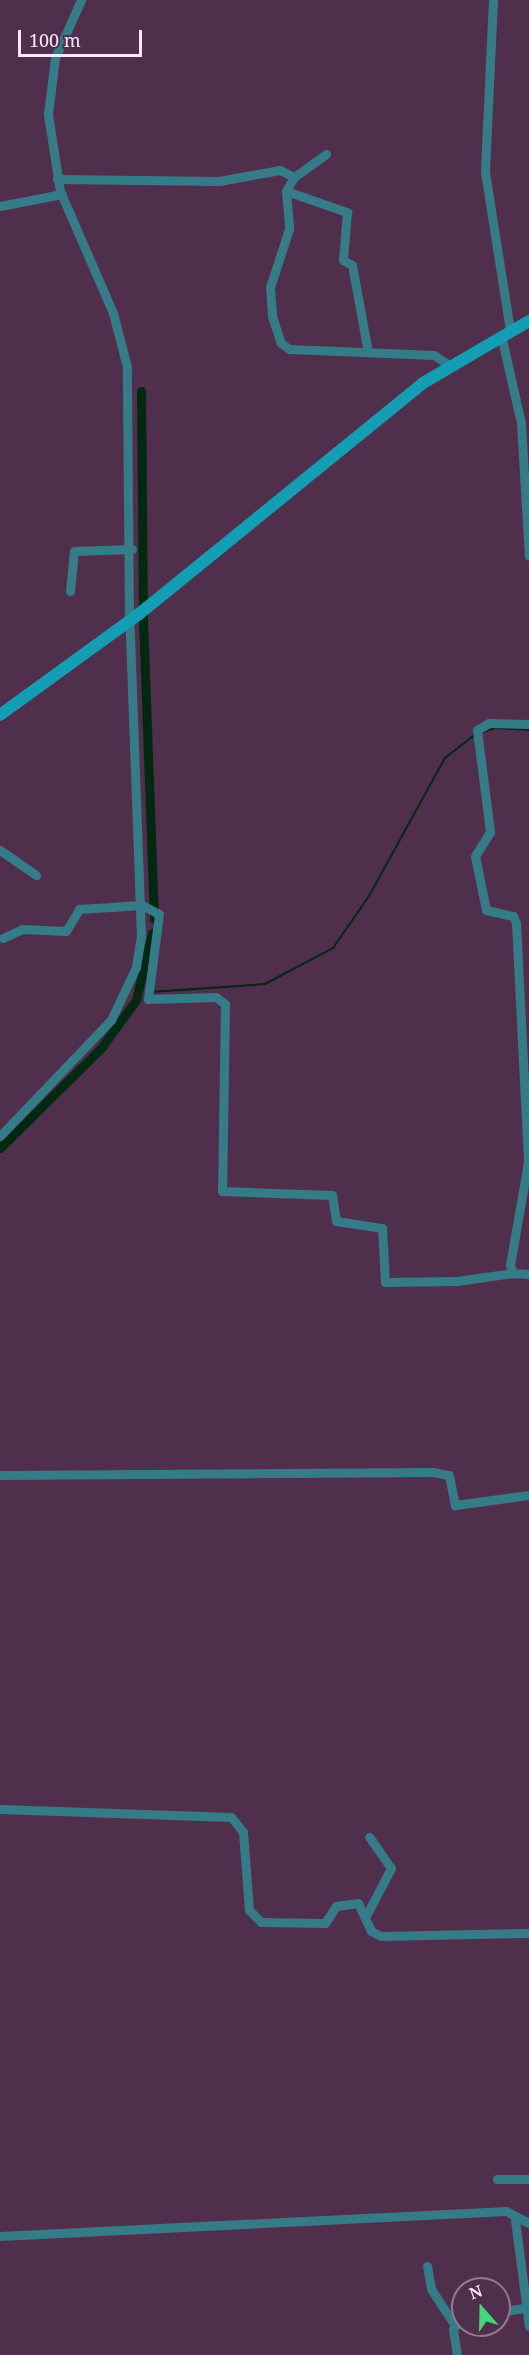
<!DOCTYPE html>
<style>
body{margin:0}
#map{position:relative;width:529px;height:2355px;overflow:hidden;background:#502f4c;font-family:"Noto Serif",serif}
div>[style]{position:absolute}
.stream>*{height:2px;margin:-1px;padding:0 1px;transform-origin:1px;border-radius:1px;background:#012911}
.canal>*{height:9px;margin:-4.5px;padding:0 4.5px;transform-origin:4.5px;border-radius:4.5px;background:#012911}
.street>*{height:9px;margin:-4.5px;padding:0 4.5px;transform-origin:4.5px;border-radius:4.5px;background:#367b88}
.secondary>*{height:12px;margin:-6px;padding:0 6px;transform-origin:6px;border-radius:6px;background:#149eb3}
span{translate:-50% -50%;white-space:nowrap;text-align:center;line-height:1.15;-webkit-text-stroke:6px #502f4c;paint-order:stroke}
.north{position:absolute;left:451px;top:2277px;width:60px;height:60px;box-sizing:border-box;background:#502f4c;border:2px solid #957891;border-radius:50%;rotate:340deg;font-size:16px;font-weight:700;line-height:24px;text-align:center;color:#fce6f8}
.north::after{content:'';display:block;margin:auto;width:21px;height:27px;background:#44d77b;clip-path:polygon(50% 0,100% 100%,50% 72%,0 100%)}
.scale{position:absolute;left:18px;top:30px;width:124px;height:27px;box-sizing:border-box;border:3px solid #fce6f8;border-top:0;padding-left:8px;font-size:18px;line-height:21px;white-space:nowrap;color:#fce6f8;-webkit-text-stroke:4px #502f4c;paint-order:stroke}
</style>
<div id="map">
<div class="stream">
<div style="left:479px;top:733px;width:17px;rotate:-17deg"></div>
<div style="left:495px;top:728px;width:34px;rotate:3deg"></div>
<div style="left:151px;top:992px;width:114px;rotate:-4deg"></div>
<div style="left:265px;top:984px;width:77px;rotate:-27.9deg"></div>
<div style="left:333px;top:948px;width:63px;rotate:-55.3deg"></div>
<div style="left:369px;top:896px;width:158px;rotate:-61.2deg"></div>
<div style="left:445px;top:758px;width:37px;rotate:-38deg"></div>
</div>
<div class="canal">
<div style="left:141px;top:391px;width:228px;rotate:89.5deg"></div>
<div style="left:143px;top:619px;width:300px;rotate:87.9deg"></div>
<div style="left:0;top:1148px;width:142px;rotate:-44.7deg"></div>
<div style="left:101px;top:1048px;width:59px;rotate:-53.9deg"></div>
<div style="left:136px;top:1000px;width:69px;rotate:-76.6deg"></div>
</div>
<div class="street">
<div style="left:493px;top:0;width:172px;rotate:92.7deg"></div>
<div style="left:485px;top:172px;width:160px;rotate:81deg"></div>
<div style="left:326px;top:154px;width:39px;rotate:144deg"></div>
<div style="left:294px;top:177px;width:16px;rotate:120deg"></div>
<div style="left:286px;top:191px;width:38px;rotate:85deg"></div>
<div style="left:289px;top:229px;width:61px;rotate:108.1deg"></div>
<div style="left:270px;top:287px;width:29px;rotate:86deg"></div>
<div style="left:272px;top:316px;width:28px;rotate:72deg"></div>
<div style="left:281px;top:343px;width:10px;rotate:37deg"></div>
<div style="left:289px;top:349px;width:145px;rotate:2.4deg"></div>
<div style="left:434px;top:355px;width:18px;rotate:34deg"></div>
<div style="left:57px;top:179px;width:162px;rotate:0.7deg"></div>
<div style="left:219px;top:181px;width:62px;rotate:-10.2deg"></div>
<div style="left:280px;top:170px;width:16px;rotate:27deg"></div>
<div style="left:286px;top:191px;width:65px;rotate:19deg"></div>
<div style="left:347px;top:212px;width:48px;rotate:94.8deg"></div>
<div style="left:343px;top:260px;width:10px;rotate:29deg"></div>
<div style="left:352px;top:265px;width:88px;rotate:79.6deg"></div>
<div style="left:0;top:206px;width:63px;rotate:-11deg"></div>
<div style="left:501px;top:335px;width:90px;rotate:77.2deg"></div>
<div style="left:521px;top:423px;width:133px;rotate:86.6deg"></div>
<div style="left:70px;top:591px;width:40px;rotate:-84.3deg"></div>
<div style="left:74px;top:551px;width:58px;rotate:-2deg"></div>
<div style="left:529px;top:724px;width:40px;rotate:-178.6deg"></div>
<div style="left:489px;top:723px;width:14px;rotate:150deg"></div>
<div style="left:477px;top:730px;width:103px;rotate:82.7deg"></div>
<div style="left:490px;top:832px;width:28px;rotate:122deg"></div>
<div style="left:475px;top:856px;width:55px;rotate:78.5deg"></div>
<div style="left:486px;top:910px;width:28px;rotate:13deg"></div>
<div style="left:513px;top:916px;width:8px;rotate:67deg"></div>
<div style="left:516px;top:923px;width:239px;rotate:87.1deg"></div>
<div style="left:528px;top:1162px;width:105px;rotate:99.9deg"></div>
<div style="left:510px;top:1265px;width:9px;rotate:69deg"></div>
<div style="left:513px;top:1273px;width:16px;rotate:4deg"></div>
<div style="left:0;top:850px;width:44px;rotate:34.8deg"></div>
<div style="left:3px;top:938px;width:21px;rotate:-25deg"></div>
<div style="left:22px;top:929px;width:44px;rotate:2.6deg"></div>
<div style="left:66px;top:931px;width:26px;rotate:-59deg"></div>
<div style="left:79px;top:909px;width:63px;rotate:-3.6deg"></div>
<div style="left:142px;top:905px;width:19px;rotate:28deg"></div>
<div style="left:159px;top:914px;width:86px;rotate:97.4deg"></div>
<div style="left:148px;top:999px;width:68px;rotate:-1.7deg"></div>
<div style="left:216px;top:997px;width:11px;rotate:38deg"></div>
<div style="left:225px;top:1004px;width:187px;rotate:90.9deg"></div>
<div style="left:222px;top:1191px;width:110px;rotate:2.1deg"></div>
<div style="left:332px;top:1195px;width:26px;rotate:81deg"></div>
<div style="left:336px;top:1221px;width:47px;rotate:8.7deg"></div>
<div style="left:382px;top:1228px;width:54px;rotate:86.8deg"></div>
<div style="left:385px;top:1282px;width:72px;rotate:-0.8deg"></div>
<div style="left:457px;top:1281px;width:57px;rotate:-8.1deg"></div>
<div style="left:0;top:1136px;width:161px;rotate:-46.3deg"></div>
<div style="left:111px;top:1020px;width:59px;rotate:-64.7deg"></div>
<div style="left:136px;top:967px;width:31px;rotate:-81deg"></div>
<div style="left:141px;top:936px;width:320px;rotate:-92.1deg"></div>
<div style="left:129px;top:616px;width:249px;rotate:-90.5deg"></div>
<div style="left:127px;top:367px;width:56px;rotate:-104.5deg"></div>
<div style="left:113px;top:313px;width:133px;rotate:-113.5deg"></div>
<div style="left:60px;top:191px;width:78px;rotate:-98.9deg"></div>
<div style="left:48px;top:114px;width:56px;rotate:-82.9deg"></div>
<div style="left:55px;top:58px;width:64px;rotate:-65.9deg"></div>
<div style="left:0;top:1475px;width:433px;rotate:-0.4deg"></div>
<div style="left:433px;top:1472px;width:16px;rotate:11deg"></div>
<div style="left:449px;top:1475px;width:31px;rotate:79deg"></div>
<div style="left:455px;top:1505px;width:75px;rotate:-7.7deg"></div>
<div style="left:0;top:1809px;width:231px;rotate:2deg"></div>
<div style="left:231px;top:1817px;width:19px;rotate:51deg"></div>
<div style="left:243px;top:1832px;width:78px;rotate:85.6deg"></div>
<div style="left:249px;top:1910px;width:17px;rotate:45deg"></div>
<div style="left:261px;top:1922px;width:64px;rotate:0.9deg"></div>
<div style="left:325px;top:1923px;width:20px;rotate:-57deg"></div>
<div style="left:336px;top:1906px;width:22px;rotate:-8deg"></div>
<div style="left:358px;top:1903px;width:31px;rotate:65deg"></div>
<div style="left:371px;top:1931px;width:11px;rotate:27deg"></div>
<div style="left:381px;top:1936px;width:148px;rotate:-1.2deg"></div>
<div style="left:367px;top:1914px;width:52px;rotate:-62.4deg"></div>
<div style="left:391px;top:1868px;width:38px;rotate:-125deg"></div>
<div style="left:497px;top:2179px;width:32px"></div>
<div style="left:515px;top:2220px;width:107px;rotate:82.5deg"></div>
<div style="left:0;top:2236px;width:507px;rotate:-2.83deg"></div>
<div style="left:506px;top:2211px;width:26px;rotate:28deg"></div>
<div style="left:427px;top:2266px;width:23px;rotate:80deg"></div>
<div style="left:431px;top:2289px;width:42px;rotate:56.7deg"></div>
<div style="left:499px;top:2312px;width:30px;rotate:-9deg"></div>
<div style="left:457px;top:2355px;width:26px;rotate:-99deg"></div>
<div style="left:453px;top:2329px;width:16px;rotate:-50deg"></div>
</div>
<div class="secondary">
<div style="left:0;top:715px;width:172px;rotate:-36deg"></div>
<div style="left:139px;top:614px;width:366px;rotate:-39.1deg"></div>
<div style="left:423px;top:383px;width:123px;rotate:-30.3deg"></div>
</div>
<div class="north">N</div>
<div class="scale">100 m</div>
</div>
